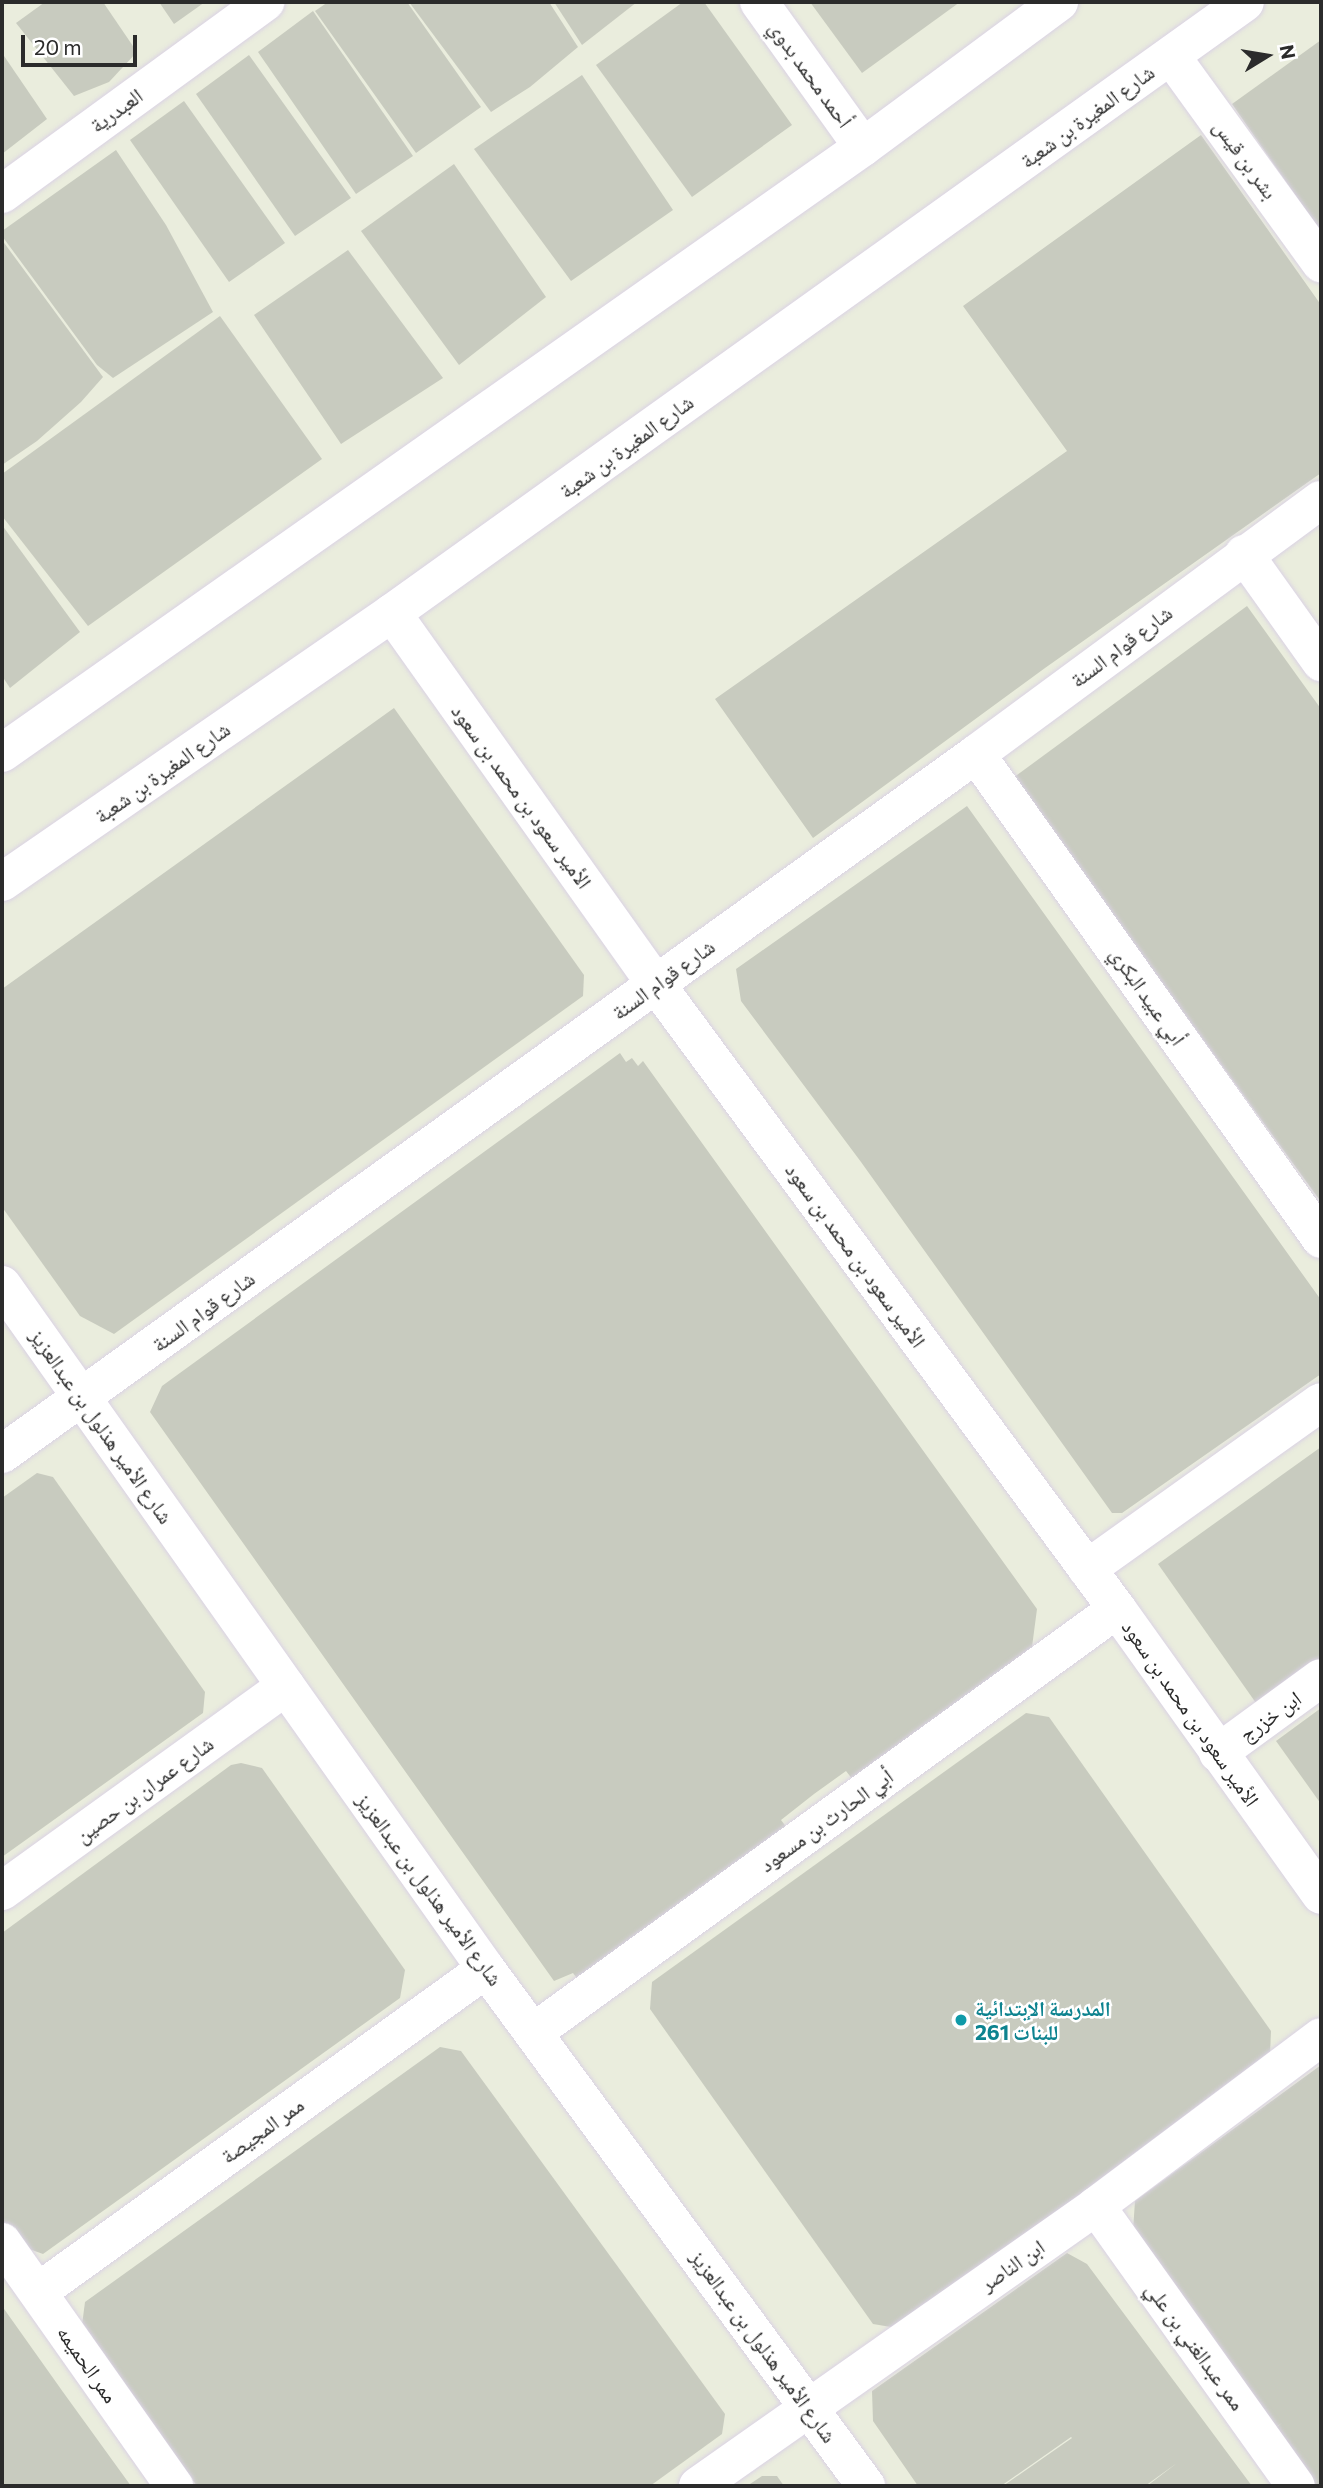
<!DOCTYPE html>
<meta charset="utf-8">
<style>
body{margin:0}
#map{position:relative;width:1323px;height:2488px;overflow:hidden;background:#eaeddd;font-family:Commissioner,"Noto Naskh Arabic",sans-serif}
div>[style]{position:absolute}
.building>*{inset:0;background:#c8cbbf}
.roads{filter:drop-shadow(0 0 2px #dad2e4) drop-shadow(0 0 2px #dad2e4)}
.street>*{height:38px;margin:-19px;padding:0 19px;transform-origin:19px;border-radius:19px;background:#fff}
.secondary>*{height:38px;margin:-19px;padding:0 19px;transform-origin:19px;border-radius:19px;background:#fff}
.dots>*{width:19px;height:19px;translate:-50% -50%;box-sizing:border-box;border:4px solid #fff;border-radius:50%}
span{translate:-50% -50%;white-space:nowrap;text-align:center;line-height:1.15;-webkit-text-stroke:5px #fff;paint-order:stroke}
.street-label{font-size:21px;color:#2b2b2b}
.culture-label{font-size:21px;color:#0d838f;font-weight:700}
.left{translate:0 -50%;text-align:left}
.frame{position:absolute;inset:0;border:4px solid #2b2b2b;pointer-events:none}
.north{position:absolute;left:1232px;top:21px;width:70px;height:70px;-webkit-text-stroke:5px #fff;paint-order:stroke;rotate:79deg;font-size:19px;font-weight:700;line-height:28px;text-align:center;color:#2b2b2b}
.north::after{content:'';display:block;margin:auto;width:24px;height:32px;background:#2b2b2b;clip-path:polygon(50% 0,100% 100%,50% 72%,0 100%)}
.scale{position:absolute;left:21px;top:35px;width:116px;height:32px;box-sizing:border-box;border:4px solid #2b2b2b;border-top:0;padding-left:9px;font-size:21px;line-height:24px;white-space:nowrap;color:#2b2b2b;-webkit-text-stroke:5px #fff;paint-order:stroke}
</style>
<div id="map">
<div class="building">
<div style="clip-path:polygon(45px 2px,103px 2px,137px 52px,109px 82px,74px 96px,16px 23px)"></div>
<div style="clip-path:polygon(159px 2px,205px 2px,174px 24px)"></div>
<div style="clip-path:polygon(328px 2px,407px 2px,481px 107px,416px 153px,315px 11px)"></div>
<div style="clip-path:polygon(409px 2px,549px 2px,578px 47px,530px 87px,491px 112px)"></div>
<div style="clip-path:polygon(554px 2px,637px 2px,582px 45px)"></div>
<div style="clip-path:polygon(683px 2px,704px 2px,792px 125px,692px 197px,596px 65px)"></div>
<div style="clip-path:polygon(810px 2px,960px 2px,862px 73px)"></div>
<div style="clip-path:polygon(313px 11px,413px 156px,356px 194px,258px 52px)"></div>
<div style="clip-path:polygon(1321px 40px,1321px 232px,1232px 104px)"></div>
<div style="clip-path:polygon(2px 53px,47px 119px,2px 154px)"></div>
<div style="clip-path:polygon(249px 55px,351px 198px,295px 236px,196px 94px)"></div>
<div style="clip-path:polygon(582px 75px,673px 210px,571px 281px,474px 149px)"></div>
<div style="clip-path:polygon(184px 101px,285px 243px,229px 282px,130px 140px)"></div>
<div style="clip-path:polygon(1201px 135px,1321px 305px,1321px 473px,1045px 668px,813px 838px,715px 699px,1067px 451px,963px 306px)"></div>
<div style="clip-path:polygon(116px 150px,166px 225px,213px 312px,113px 378px,97px 365px,2px 236px,2px 231px)"></div>
<div style="clip-path:polygon(454px 164px,546px 297px,459px 365px,361px 231px)"></div>
<div style="clip-path:polygon(2px 240px,103px 377px,81px 402px,37px 441px,2px 465px)"></div>
<div style="clip-path:polygon(348px 250px,443px 378px,341px 444px,254px 315px)"></div>
<div style="clip-path:polygon(220px 316px,322px 459px,88px 626px,2px 516px,2px 474px)"></div>
<div style="clip-path:polygon(2px 525px,80px 632px,10px 688px,2px 676px)"></div>
<div style="clip-path:polygon(1247px 606px,1321px 709px,1321px 1202px,1013px 778px)"></div>
<div style="clip-path:polygon(394px 708px,584px 975px,583px 996px,114px 1334px,80px 1316px,2px 1207px,2px 989px)"></div>
<div style="clip-path:polygon(967px 806px,1321px 1300px,1321px 1374px,1122px 1513px,1112px 1513px,861px 1162px,741px 1001px,736px 969px)"></div>
<div style="clip-path:polygon(620px 1053px,626px 1062px,632px 1058px,638px 1066px,643px 1061px,1037px 1609px,1032px 1647px,853px 1780px,846px 1771px,814px 1794px,781px 1820px,787px 1828px,579px 1981px,573px 1973px,554px 1981px,150px 1412px,162px 1386px)"></div>
<div style="clip-path:polygon(1321px 1447px,1321px 1657px,1256px 1703px,1158px 1564px)"></div>
<div style="clip-path:polygon(37px 1473px,53px 1477px,205px 1692px,203px 1713px,2px 1857px,2px 1498px)"></div>
<div style="clip-path:polygon(1321px 1708px,1321px 1804px,1276px 1741px)"></div>
<div style="clip-path:polygon(1026px 1713px,1049px 1717px,1271px 2031px,1270px 2055px,897px 2328px,873px 2324px,650px 2009px,652px 1982px)"></div>
<div style="clip-path:polygon(241px 1763px,262px 1768px,405px 1970px,400px 1998px,43px 2254px,18px 2245px,2px 2222px,2px 1933px,231px 1765px)"></div>
<div style="clip-path:polygon(440px 2047px,461px 2051px,725px 2414px,722px 2434px,650px 2486px,197px 2486px,82px 2325px,85px 2302px)"></div>
<div style="clip-path:polygon(1321px 2065px,1321px 2486px,1316px 2486px,1274px 2429px,1282px 2423px,1273px 2429px,1133px 2231px,1135px 2201px)"></div>
<div style="clip-path:polygon(1067px 2253px,1087px 2264px,1252px 2486px,1147px 2486px,1177px 2463px,1145px 2486px,1003px 2486px,1072px 2438px,1071px 2437px,1001px 2486px,918px 2486px,873px 2421px,872px 2391px)"></div>
<div style="clip-path:polygon(2px 2306px,63px 2392px,131px 2486px,2px 2486px)"></div>
<div style="clip-path:polygon(762px 2476px,777px 2476px,784px 2486px,747px 2486px)"></div>
</div>
<div class="roads">
<div class="street">
<div style="left:759px;top:2px;width:178px;rotate:54.4deg"></div>
<div style="left:1171px;top:56px;width:256px;rotate:54.1deg"></div>
<div style="left:2px;top:194px;width:326px;rotate:-36.1deg"></div>
<div style="left:1244px;top:554px;width:133px;rotate:54.5deg"></div>
<div style="left:392px;top:613px;width:455px;rotate:54.6deg"></div>
<div style="left:656px;top:984px;width:777px;rotate:53.59deg"></div>
<div style="left:1117px;top:1609px;width:351px;rotate:54.5deg"></div>
<div style="left:976px;top:754px;width:595px;rotate:54.57deg"></div>
<div style="left:2px;top:1285px;width:838px;rotate:54.72deg"></div>
<div style="left:486px;top:1969px;width:642px;rotate:53.68deg"></div>
<div style="left:2px;top:1454px;width:1199px;rotate:-35.7deg"></div>
<div style="left:976px;top:754px;width:428px;rotate:-36.4deg"></div>
<div style="left:1087px;top:1569px;width:287px;rotate:-35.5deg"></div>
<div style="left:1218px;top:1753px;width:127px;rotate:-36.1deg"></div>
<div style="left:2px;top:1891px;width:350px;rotate:-35.8deg"></div>
<div style="left:534px;top:2032px;width:720px;rotate:-35.96deg"></div>
<div style="left:1096px;top:2206px;width:344px;rotate:54.5deg"></div>
<div style="left:2px;top:2242px;width:299px;rotate:54.8deg"></div>
<div style="left:38px;top:2292px;width:552px;rotate:-35.79deg"></div>
<div style="left:698px;top:2486px;width:487px;rotate:-35.1deg"></div>
<div style="left:1096px;top:2206px;width:281px;rotate:-36.9deg"></div>
</div>
<div class="secondary">
<div style="left:2px;top:753px;width:1053px;rotate:-35.14deg"></div>
<div style="left:863px;top:147px;width:244px;rotate:-36.5deg"></div>
<div style="left:2px;top:882px;width:474px;rotate:-34.6deg"></div>
<div style="left:392px;top:613px;width:1049px;rotate:-35.61deg"></div>
</div>
</div>
<div class="dots">
<div style="left:961px;top:2020px;background:#0f9aa8"></div>
</div>
<div class="street-label">
<span style="left:811px;top:74px;rotate:54deg">أحمد محمد بدوي</span>
<span style="left:116px;top:110px;rotate:-36deg">العبدرية</span>
<span style="left:1087px;top:116px;rotate:-36deg">شارع المغيرة بن شعبة</span>
<span style="left:1246px;top:159px;rotate:54deg">بشر بن قيس</span>
<span style="left:626px;top:446px;rotate:-36deg">شارع المغيرة بن شعبة</span>
<span style="left:1121px;top:646px;rotate:-37deg">شارع قوام السنة</span>
<span style="left:162px;top:772px;rotate:-35deg">شارع المغيرة بن شعبة</span>
<span style="left:522px;top:796px;rotate:54deg">الأمير سعود بن محمد بن سعود</span>
<span style="left:663px;top:979px;rotate:-36deg">شارع قوام السنة</span>
<span style="left:1148px;top:996px;rotate:55deg">أبي عبيد البكري</span>
<span style="left:856px;top:1255px;rotate:54deg">الأمير سعود بن محمد بن سعود</span>
<span style="left:203px;top:1311px;rotate:-36deg">شارع قوام السنة</span>
<span style="left:102px;top:1426px;rotate:55deg">شارع الأمير هذلول بن عبدالعزيز</span>
<span style="left:1191px;top:1713px;rotate:55deg">الأمير سعود بن محمد بن سعود</span>
<span style="left:1270px;top:1716px;rotate:-36deg">ابن خزرج</span>
<span style="left:144px;top:1789px;rotate:-36deg">شارع عمران بن حصين</span>
<span style="left:826px;top:1820px;rotate:-36deg">أبي الحارث بن مسعود</span>
<span style="left:430px;top:1889px;rotate:54deg">شارع الأمير هذلول بن عبدالعزيز</span>
<span style="left:262px;top:2130px;rotate:-36deg">ممر المجيصة</span>
<span style="left:1012px;top:2265px;rotate:-35deg">ابن الناصر</span>
<span style="left:764px;top:2346px;rotate:54deg">شارع الأمير هذلول بن عبدالعزيز</span>
<span style="left:1196px;top:2346px;rotate:54deg">ممر عبدالغني بن علي</span>
<span style="left:88px;top:2364px;rotate:55deg">ممر الحميمه</span>
</div>
<div class="culture-label">
<span class="left" style="left:975px;top:2020px">المدرسة الإبتدائية<br>261 للبنات</span>
</div>
<div class="frame"></div>
<div class="north">N</div>
<div class="scale">20 m</div>
</div>
